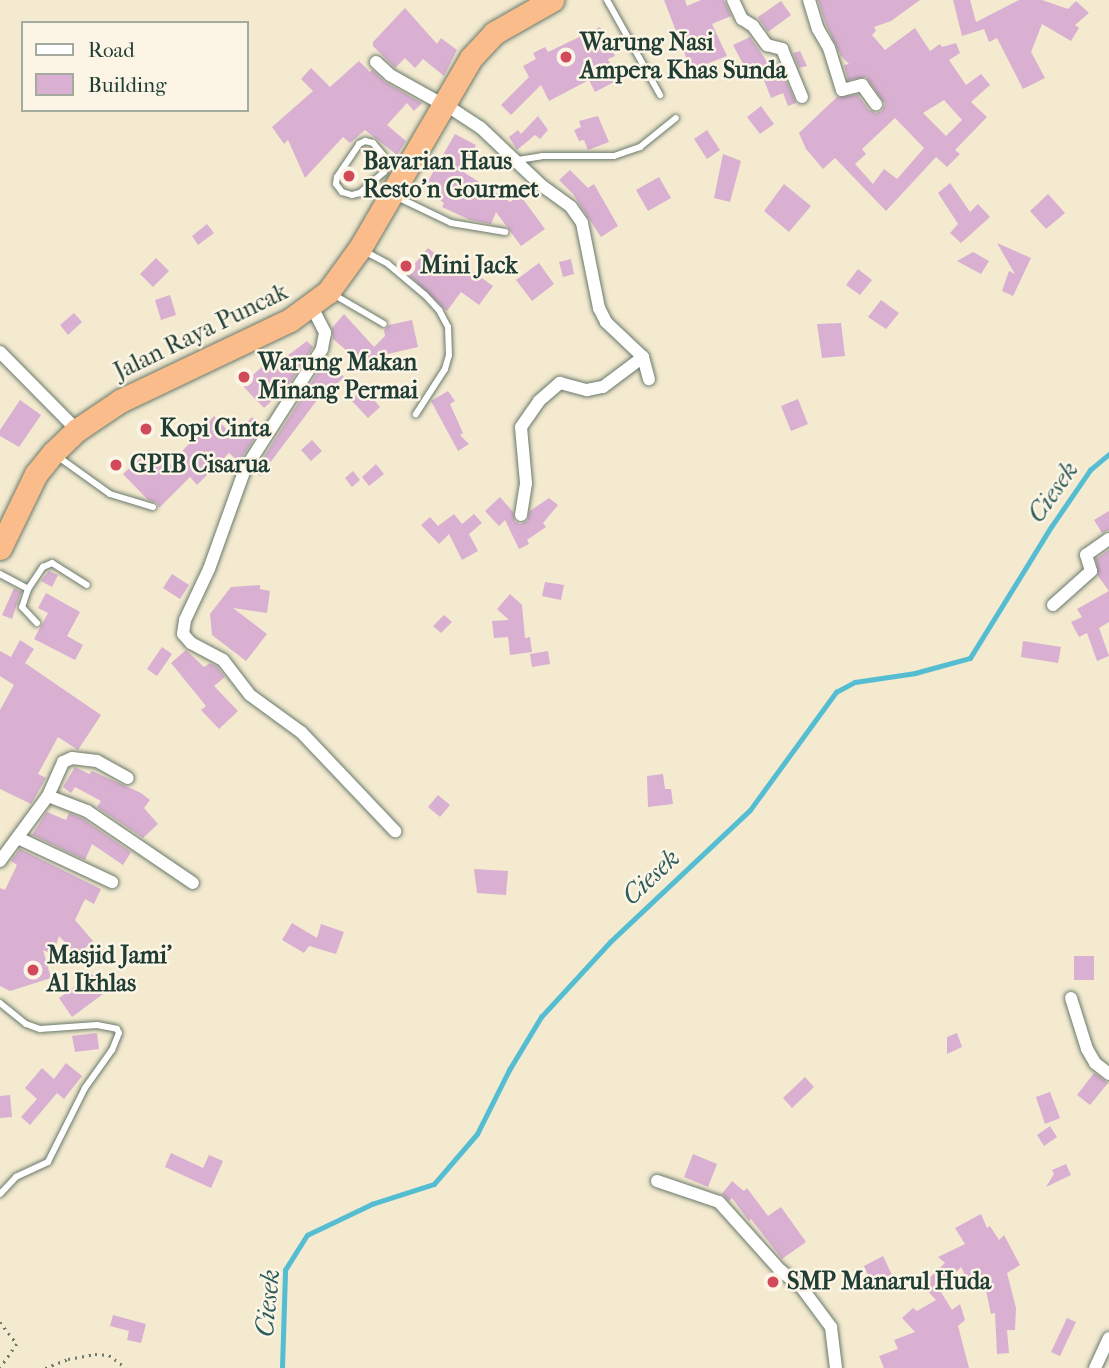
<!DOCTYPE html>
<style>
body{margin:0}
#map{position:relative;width:1109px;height:1368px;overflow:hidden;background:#f3ead0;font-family:"IM FELL French Canon",serif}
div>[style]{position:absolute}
.stream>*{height:4.5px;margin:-2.25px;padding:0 2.25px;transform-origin:2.25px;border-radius:2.25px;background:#54bdd2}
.building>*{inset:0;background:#d9b0d1}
.path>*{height:2.5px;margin-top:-1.25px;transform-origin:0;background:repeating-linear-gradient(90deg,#697a6b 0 2px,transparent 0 7px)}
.roads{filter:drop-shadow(0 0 2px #697a6b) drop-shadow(0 0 2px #697a6b)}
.lane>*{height:6px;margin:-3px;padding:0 3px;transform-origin:3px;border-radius:3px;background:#fff}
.street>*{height:12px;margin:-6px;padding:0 6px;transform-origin:6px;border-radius:6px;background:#fff}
.highway>*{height:23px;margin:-11.5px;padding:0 11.5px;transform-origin:11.5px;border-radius:11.5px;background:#f9bc8a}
.dots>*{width:19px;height:19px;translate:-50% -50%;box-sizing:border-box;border:4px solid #fcf5e5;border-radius:50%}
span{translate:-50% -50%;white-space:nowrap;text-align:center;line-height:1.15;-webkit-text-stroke:5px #fcf5e5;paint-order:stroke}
.poi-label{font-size:24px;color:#1f3d34;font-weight:700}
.left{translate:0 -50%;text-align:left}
.street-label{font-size:24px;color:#1f3d34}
.water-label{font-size:26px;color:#2c5d5c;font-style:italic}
.legend{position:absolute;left:21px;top:21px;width:228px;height:91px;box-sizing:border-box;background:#fcf5e5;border:2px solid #a4ab9e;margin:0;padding:9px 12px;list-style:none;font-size:21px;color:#1f3d34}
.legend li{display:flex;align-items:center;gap:14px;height:35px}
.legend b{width:35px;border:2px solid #a4ab9e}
</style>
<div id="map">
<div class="stream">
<div style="left:282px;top:1368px;width:98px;rotate:-88.2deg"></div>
<div style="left:285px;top:1270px;width:41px;rotate:-57.8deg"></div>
<div style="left:307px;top:1235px;width:72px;rotate:-25.5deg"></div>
<div style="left:372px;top:1204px;width:65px;rotate:-17.9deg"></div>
<div style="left:434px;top:1184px;width:66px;rotate:-49.3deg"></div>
<div style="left:477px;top:1134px;width:72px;rotate:-63.4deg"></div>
<div style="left:509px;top:1070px;width:62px;rotate:-58.9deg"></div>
<div style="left:541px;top:1017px;width:102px;rotate:-47.4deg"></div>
<div style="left:610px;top:942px;width:192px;rotate:-43.3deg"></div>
<div style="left:750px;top:810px;width:146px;rotate:-53.9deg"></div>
<div style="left:836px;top:692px;width:21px;rotate:-28deg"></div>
<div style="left:855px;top:682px;width:61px;rotate:-8.5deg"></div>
<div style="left:915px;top:673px;width:57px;rotate:-15.3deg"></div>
<div style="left:970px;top:658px;width:154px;rotate:-58.3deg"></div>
<div style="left:1051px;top:527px;width:69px;rotate:-55.6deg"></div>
<div style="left:1090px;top:470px;width:25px;rotate:-40deg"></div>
</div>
<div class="building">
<div style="clip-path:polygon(664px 0,685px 0,687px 6px,701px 0,724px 0,731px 16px,712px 24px,727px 56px,691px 70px)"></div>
<div style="clip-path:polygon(evenodd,818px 0,920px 0,891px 21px,874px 27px,876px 31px,872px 35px,885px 50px,915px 28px,930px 51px,940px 44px,942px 47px,956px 43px,960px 53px,949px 60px,966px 85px,981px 74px,990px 85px,971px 102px,987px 117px,955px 150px,960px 154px,947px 167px,936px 157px,886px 211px,835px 158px,823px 169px,806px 149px,799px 133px,837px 97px,858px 95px,869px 110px,876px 113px,882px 111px,885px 104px,866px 77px,848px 80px,844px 65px,849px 64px,841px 56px,826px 25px,818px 0,944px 100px,962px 120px,946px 136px,923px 113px,944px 100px,818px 0,895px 118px,924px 148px,897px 179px,884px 169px,873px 184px,855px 164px,866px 154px,862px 149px,895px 118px)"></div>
<div style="clip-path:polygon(953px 0,970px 0,976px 22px,1019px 0,1042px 0,1068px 9px,1076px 1px,1089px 13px,1075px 25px,1079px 28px,1071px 41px,1042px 24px,1031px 52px,1045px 78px,1023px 89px,997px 38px,989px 42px,984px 29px,962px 36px)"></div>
<div style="clip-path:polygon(781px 1px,791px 15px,768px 32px,758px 17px)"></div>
<div style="clip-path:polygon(405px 8px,437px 44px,441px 38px,457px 50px,444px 76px,423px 59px,415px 68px,405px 58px,395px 68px,373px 46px,373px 42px)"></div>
<div style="clip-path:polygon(600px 27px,615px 56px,608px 59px,618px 80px,595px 92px,589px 80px,549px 101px,541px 85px,511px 115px,501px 105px,529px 77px,523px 66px,536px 59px,533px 53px,545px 47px,548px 52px)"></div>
<div style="clip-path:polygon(750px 37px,768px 63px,777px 61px,796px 103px,788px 106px,783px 93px,771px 98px,759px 67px,748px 73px,733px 45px)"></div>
<div style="clip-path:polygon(800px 51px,807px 66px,799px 68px,793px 53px)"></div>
<div style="clip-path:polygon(359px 61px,370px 72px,372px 70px,385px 82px,422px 103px,414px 111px,407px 103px,387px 125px,406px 141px,397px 155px,365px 130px,350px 143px,343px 137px,305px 178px,288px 140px,284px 144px,272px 127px,313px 91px,301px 79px,311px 68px,330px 87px)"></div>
<div style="clip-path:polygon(761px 106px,774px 124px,760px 134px,747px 117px)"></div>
<div style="clip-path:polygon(538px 116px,548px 130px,540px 139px,535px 135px,517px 150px,509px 137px,518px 130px,521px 134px)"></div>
<div style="clip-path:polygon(598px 116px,609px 142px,588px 150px,584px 140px,579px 141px,574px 130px,581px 127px,579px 121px)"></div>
<div style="clip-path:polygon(707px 130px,720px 150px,707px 159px,694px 139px)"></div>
<div style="clip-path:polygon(455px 134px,476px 145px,462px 171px,510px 202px,520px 195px,545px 229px,521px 246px,496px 212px,491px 224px,470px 220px,442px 207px,444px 203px,424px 188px)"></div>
<div style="clip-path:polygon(723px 154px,741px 161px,730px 202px,714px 198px)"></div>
<div style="clip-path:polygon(570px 170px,588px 188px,594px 184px,618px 226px,601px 237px,573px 194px,559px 180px)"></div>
<div style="clip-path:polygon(659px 177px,671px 198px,648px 211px,636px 190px)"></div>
<div style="clip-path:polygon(950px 183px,970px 212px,978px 204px,990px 217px,961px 243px,950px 233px,958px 224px,938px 193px)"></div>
<div style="clip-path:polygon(784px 184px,811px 206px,789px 232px,764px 211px)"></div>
<div style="clip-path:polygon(1048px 194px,1065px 213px,1046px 229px,1030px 211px)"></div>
<div style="clip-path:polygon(207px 224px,214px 233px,198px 245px,192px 236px)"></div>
<div style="clip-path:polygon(997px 243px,1031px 258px,1013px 296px,1002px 291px,1009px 271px,1015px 274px)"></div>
<div style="clip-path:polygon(428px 248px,456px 270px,461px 263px,493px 286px,479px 305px,461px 292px,447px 311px,407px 273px)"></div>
<div style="clip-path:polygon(973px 252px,989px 261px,981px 274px,957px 261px)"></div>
<div style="clip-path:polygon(156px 258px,169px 271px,153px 287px,140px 274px)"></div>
<div style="clip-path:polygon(571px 259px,574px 274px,563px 277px,559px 262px)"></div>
<div style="clip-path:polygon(539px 263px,554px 284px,532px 301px,516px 280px)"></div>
<div style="clip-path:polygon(858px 269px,872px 280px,860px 295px,846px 285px)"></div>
<div style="clip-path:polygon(170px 295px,176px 315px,161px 320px,155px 300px)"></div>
<div style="clip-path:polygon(881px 300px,899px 313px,886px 329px,868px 317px)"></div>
<div style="clip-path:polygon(74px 313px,82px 322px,68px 335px,60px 325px)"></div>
<div style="clip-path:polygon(344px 314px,374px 347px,385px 336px,384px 330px,389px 325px,412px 320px,418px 347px,379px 356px,367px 368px,333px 339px,332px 328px)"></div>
<div style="clip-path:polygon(841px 323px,845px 356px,822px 358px,817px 324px)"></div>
<div style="clip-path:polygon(307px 341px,313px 347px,287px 387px,264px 408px,242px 385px,266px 363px,271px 368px)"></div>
<div style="clip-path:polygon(326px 360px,344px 377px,327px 394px,324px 391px,260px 476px,254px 472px)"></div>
<div style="clip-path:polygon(364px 388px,380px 407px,368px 418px,351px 400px)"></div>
<div style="clip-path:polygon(448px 391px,455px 401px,450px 404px,463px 433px,460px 435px,469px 444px,458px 451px,431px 401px)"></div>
<div style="clip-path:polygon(798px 399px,808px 424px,791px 431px,781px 406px)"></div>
<div style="clip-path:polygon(20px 400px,41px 415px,19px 447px,0 436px,0 430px)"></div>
<div style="clip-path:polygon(214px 416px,233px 436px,252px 417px,262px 427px,239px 462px,229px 453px,197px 485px,190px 477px,159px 508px,157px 503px,148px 500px,123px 474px,149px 450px,167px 468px)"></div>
<div style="clip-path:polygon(312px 440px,322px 451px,311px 461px,301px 450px)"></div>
<div style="clip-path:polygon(376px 464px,384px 474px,369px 486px,362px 477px)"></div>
<div style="clip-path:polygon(353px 471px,360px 480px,352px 487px,345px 478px)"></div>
<div style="clip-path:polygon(500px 497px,513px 512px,515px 521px,520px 524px,527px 521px,530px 511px,549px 498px,558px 505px,543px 523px,546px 527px,527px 540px,529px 544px,519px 549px,505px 520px,499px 526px,485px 511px)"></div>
<div style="clip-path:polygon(1109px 511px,1109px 530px,1102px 533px,1094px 520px)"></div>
<div style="clip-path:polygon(454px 514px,462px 524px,474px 514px,482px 523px,469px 534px,478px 551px,462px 560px,449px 534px,439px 544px,421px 525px,430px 517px,438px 526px)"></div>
<div style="clip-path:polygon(1109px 550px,1109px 622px,1099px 628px,1109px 656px,1097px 661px,1087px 633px,1079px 637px,1071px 622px,1082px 617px,1077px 609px,1109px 591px,1098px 576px,1096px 559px)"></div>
<div style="clip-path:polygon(49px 571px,58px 575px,52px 587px,41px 581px)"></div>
<div style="clip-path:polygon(172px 574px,189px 585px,180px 599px,163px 588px)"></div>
<div style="clip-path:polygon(545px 582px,564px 585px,561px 600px,542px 596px)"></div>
<div style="clip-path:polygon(260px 585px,260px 589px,270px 591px,267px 613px,233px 608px,267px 634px,246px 661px,212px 635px,210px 614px,231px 587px)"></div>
<div style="clip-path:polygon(14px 588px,21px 592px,12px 619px,2px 615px)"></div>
<div style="clip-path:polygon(46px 593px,80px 612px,67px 636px,83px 645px,75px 660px,34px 639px,48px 613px,38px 608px)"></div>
<div style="clip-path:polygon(510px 594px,522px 605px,525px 638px,530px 637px,532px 652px,510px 655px,508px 637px,494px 638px,492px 621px,509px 620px,497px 609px)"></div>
<div style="clip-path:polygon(444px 615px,452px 622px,441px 633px,433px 626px)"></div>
<div style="clip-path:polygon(20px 640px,34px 649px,25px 663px,101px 715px,78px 750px,58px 737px,38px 774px,46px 778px,31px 804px,0 789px,0 710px,14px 685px,0 676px,0 651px,11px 657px)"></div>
<div style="clip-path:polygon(1023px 641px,1061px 647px,1058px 663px,1021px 657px)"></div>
<div style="clip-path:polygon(162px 647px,172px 654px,157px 676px,147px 669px)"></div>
<div style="clip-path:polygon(186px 650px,204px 667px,210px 663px,217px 667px,225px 677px,214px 686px,238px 711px,219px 729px,201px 710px,206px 706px,171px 663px)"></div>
<div style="clip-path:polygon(548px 651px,550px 664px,532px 667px,530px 654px)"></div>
<div style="clip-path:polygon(75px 767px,89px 774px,92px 771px,141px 793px,150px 800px,144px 808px,158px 824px,143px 838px,97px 807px,101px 801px,75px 787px,71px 793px,63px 787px)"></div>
<div style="clip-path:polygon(663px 774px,665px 789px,671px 789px,673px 804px,648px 807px,647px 776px)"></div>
<div style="clip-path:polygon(438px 795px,450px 805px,440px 817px,428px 807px)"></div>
<div style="clip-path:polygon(47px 812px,66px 820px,69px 813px,83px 819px,131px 852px,123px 865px,92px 844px,85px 860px,32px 835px)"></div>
<div style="clip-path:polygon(20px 849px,101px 889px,94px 904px,85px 899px,75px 920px,93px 941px,77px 955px,59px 936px,53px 954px,43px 950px,51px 978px,10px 991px,0 986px,0 888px,5px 890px,17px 865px,11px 861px)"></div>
<div style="clip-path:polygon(474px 869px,508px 871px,506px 895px,477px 893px)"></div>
<div style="clip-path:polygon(292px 923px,317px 938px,321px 924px,344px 932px,336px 954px,309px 946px,304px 953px,282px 940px)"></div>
<div style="clip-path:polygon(1074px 956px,1094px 956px,1094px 980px,1074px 980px)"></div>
<div style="clip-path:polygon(92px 974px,107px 991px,72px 1017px,59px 998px)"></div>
<div style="clip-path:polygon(97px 1033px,99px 1049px,75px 1052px,72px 1036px)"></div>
<div style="clip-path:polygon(957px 1033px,962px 1047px,947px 1054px,947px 1037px)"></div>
<div style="clip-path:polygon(66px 1063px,82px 1076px,64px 1099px,57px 1093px,30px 1125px,21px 1117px,37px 1099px,25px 1088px,42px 1068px,54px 1079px)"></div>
<div style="clip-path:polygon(1094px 1073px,1108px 1083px,1090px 1105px,1077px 1095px)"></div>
<div style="clip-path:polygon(805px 1077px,814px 1087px,792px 1108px,783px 1098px)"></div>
<div style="clip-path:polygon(1050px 1092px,1060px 1118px,1045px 1124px,1036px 1097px)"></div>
<div style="clip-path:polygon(10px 1095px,12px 1117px,0 1118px,0 1096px)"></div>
<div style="clip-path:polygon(1050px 1126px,1057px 1137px,1044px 1146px,1037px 1135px)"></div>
<div style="clip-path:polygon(171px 1153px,203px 1168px,209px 1155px,223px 1161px,211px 1188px,165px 1167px)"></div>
<div style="clip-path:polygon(693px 1154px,717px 1164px,708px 1187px,684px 1177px)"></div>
<div style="clip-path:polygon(1066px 1164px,1071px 1175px,1046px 1187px,1054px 1174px,1052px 1170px)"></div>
<div style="clip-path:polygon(732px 1181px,744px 1191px,747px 1188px,768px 1216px,781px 1207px,806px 1242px,782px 1259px,751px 1219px,749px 1221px,732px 1198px,729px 1201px,722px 1194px)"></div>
<div style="clip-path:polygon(981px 1214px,987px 1228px,990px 1226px,999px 1240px,1004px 1235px,1020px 1265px,1007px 1273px,1016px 1308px,1015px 1330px,1007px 1330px,1009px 1353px,997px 1354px,995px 1313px,991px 1314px,985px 1286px,974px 1292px,961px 1267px,939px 1289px,952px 1310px,960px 1304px,965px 1320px,958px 1326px,969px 1368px,884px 1368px,879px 1356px,898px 1349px,894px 1340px,915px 1332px,902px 1318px,913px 1308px,917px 1311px,936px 1300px,922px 1285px,945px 1263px,938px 1257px,965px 1244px,955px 1228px)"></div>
<div style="clip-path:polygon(883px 1256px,893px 1277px,873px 1286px,864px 1266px)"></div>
<div style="clip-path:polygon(113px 1315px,146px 1324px,141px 1343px,127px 1340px,129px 1331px,110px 1326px)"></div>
<div style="clip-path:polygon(1067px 1318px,1076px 1322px,1060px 1356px,1051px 1352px)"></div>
</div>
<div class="path">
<div style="left:0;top:1322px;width:28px;rotate:52deg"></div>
<div style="left:17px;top:1344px;width:29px;rotate:125deg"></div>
<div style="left:45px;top:1368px;width:25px;rotate:-21deg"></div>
<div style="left:68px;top:1359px;width:27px;rotate:-10deg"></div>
<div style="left:95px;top:1354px;width:14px;rotate:4deg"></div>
<div style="left:109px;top:1355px;width:21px;rotate:37deg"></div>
</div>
<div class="roads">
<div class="lane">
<div style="left:607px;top:0;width:109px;rotate:60.8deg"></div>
<div style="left:365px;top:141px;width:8px;rotate:14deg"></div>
<div style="left:373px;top:143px;width:16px;rotate:50deg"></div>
<div style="left:383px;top:155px;width:17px;rotate:87deg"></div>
<div style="left:384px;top:172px;width:32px;rotate:139deg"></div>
<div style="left:360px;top:193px;width:8px;rotate:166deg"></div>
<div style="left:352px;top:195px;width:10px;rotate:-163deg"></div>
<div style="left:342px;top:192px;width:10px;rotate:-127deg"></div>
<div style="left:336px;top:184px;width:7px;rotate:-82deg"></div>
<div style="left:337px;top:177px;width:40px;rotate:-56deg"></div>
<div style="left:359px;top:144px;width:7px;rotate:-27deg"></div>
<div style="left:518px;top:160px;width:24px;rotate:-9deg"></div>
<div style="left:542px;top:156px;width:72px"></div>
<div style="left:614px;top:156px;width:28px;rotate:-19deg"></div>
<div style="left:640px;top:147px;width:46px;rotate:-38.9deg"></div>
<div style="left:395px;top:196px;width:62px;rotate:25.7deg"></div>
<div style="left:451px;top:223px;width:55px;rotate:9.5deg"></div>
<div style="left:364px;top:251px;width:27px;rotate:28deg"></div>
<div style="left:388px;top:264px;width:48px;rotate:40deg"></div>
<div style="left:425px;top:295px;width:21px;rotate:47deg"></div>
<div style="left:439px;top:310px;width:19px;rotate:62deg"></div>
<div style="left:448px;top:327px;width:28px;rotate:88deg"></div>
<div style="left:449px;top:355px;width:15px;rotate:106deg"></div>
<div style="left:445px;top:369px;width:54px;rotate:122.8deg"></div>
<div style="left:331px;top:293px;width:61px;rotate:30.3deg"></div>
<div style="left:57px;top:456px;width:65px;rotate:35.6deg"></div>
<div style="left:110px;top:494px;width:45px;rotate:16.8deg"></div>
<div style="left:0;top:574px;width:32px;rotate:28deg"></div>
<div style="left:28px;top:589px;width:27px;rotate:-56deg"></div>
<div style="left:43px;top:567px;width:10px;rotate:-24deg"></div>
<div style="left:52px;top:563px;width:41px;rotate:32.2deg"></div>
<div style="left:28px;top:589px;width:19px;rotate:108deg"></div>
<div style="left:22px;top:607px;width:22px;rotate:47deg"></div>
<div style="left:0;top:1003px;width:33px;rotate:39deg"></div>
<div style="left:26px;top:1024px;width:15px;rotate:20deg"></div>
<div style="left:40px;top:1029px;width:57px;rotate:-4deg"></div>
<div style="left:97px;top:1025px;width:20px;rotate:11deg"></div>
<div style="left:117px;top:1029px;width:4px;rotate:63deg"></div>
<div style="left:119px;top:1033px;width:18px;rotate:112deg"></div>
<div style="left:112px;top:1050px;width:47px;rotate:125.4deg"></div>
<div style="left:85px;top:1088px;width:83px;rotate:116.6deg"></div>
<div style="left:48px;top:1162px;width:35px;rotate:155deg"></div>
<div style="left:16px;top:1177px;width:23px;rotate:133deg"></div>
</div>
<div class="street">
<div style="left:733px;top:0;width:21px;rotate:65deg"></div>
<div style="left:742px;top:19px;width:13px;rotate:32deg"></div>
<div style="left:753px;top:26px;width:24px;rotate:54deg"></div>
<div style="left:767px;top:45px;width:16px;rotate:15deg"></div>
<div style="left:782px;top:49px;width:52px;rotate:67.4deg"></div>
<div style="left:809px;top:0;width:30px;rotate:73deg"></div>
<div style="left:818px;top:29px;width:22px;rotate:60deg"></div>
<div style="left:829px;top:48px;width:44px;rotate:72.8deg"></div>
<div style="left:842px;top:90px;width:21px;rotate:-14deg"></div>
<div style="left:862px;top:85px;width:24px;rotate:54deg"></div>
<div style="left:376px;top:62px;width:19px;rotate:43deg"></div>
<div style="left:390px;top:75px;width:60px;rotate:29.1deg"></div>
<div style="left:443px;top:103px;width:45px;rotate:33.3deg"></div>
<div style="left:481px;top:128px;width:83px;rotate:43.5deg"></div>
<div style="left:541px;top:185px;width:37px;rotate:36deg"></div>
<div style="left:571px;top:207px;width:19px;rotate:55deg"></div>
<div style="left:582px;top:223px;width:87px;rotate:78.7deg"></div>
<div style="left:599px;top:308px;width:16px;rotate:63deg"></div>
<div style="left:606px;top:322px;width:51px;rotate:43.4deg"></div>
<div style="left:643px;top:357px;width:23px;rotate:75deg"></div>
<div style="left:312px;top:307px;width:29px;rotate:63deg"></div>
<div style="left:325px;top:333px;width:16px;rotate:101deg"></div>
<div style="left:322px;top:349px;width:143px;rotate:122.7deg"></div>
<div style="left:245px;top:469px;width:106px;rotate:109.8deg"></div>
<div style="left:209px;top:569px;width:56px;rotate:115.2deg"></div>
<div style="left:185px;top:620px;width:14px;rotate:98deg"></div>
<div style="left:183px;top:634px;width:12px;rotate:48deg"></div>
<div style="left:191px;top:643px;width:36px;rotate:28deg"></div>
<div style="left:223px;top:660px;width:44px;rotate:52.4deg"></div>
<div style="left:250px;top:695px;width:63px;rotate:36deg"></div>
<div style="left:301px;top:732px;width:137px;rotate:46.5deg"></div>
<div style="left:0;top:352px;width:110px;rotate:45.4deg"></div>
<div style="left:521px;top:515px;width:32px;rotate:-81deg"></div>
<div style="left:526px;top:483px;width:56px;rotate:-95.1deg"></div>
<div style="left:521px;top:427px;width:32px;rotate:-55deg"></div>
<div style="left:539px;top:401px;width:28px;rotate:-41deg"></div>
<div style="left:560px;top:383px;width:28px;rotate:15deg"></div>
<div style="left:587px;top:390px;width:16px;rotate:-11deg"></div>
<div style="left:603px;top:387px;width:50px;rotate:-36.9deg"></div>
<div style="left:1053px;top:605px;width:51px;rotate:-41.8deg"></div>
<div style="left:1091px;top:571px;width:17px;rotate:-107deg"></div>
<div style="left:1086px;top:555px;width:28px;rotate:-35deg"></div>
<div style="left:48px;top:796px;width:42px;rotate:21deg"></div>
<div style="left:87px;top:811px;width:128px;rotate:34.2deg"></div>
<div style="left:18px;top:838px;width:104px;rotate:25.1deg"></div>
<div style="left:0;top:861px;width:81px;rotate:-53.6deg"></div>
<div style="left:48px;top:796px;width:37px;rotate:-66deg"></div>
<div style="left:63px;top:762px;width:10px;rotate:-24deg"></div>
<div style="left:72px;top:758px;width:25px;rotate:7deg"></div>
<div style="left:97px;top:761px;width:35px;rotate:29deg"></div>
<div style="left:1071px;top:998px;width:53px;rotate:72.6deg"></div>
<div style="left:1087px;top:1049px;width:16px;rotate:60deg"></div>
<div style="left:1095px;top:1063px;width:18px;rotate:38deg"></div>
<div style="left:657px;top:1181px;width:65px;rotate:18.7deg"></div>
<div style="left:719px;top:1202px;width:91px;rotate:48.1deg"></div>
<div style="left:780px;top:1270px;width:28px;rotate:39deg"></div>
<div style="left:802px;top:1288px;width:49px;rotate:53.4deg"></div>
<div style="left:831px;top:1327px;width:41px;rotate:83deg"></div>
<div style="left:1095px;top:1368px;width:33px;rotate:-65deg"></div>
</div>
<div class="highway">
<div style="left:0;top:548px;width:82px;rotate:-64.1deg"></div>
<div style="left:36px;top:474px;width:27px;rotate:-51deg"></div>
<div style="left:53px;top:453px;width:33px;rotate:-44deg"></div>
<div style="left:77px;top:430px;width:52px;rotate:-34deg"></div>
<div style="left:120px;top:401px;width:188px;rotate:-25.5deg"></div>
<div style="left:290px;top:320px;width:47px;rotate:-36.4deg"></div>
<div style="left:328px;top:292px;width:54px;rotate:-54deg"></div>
<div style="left:360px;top:248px;width:220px;rotate:-59.7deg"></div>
<div style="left:471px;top:58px;width:34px;rotate:-47deg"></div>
<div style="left:494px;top:33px;width:67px;rotate:-29.6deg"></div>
</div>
</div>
<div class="dots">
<div style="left:566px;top:57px;background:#d1495b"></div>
<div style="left:349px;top:176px;background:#d1495b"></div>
<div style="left:406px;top:266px;background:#d1495b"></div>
<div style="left:244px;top:377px;background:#d1495b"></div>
<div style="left:146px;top:429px;background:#d1495b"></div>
<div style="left:116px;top:465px;background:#d1495b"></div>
<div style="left:33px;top:970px;background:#d1495b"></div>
<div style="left:773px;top:1282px;background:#d1495b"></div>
</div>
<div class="poi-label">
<span class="left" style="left:580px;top:57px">Warung Nasi<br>Ampera Khas Sunda</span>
<span class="left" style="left:363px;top:176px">Bavarian Haus<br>Resto'n Gourmet</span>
<span class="left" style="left:420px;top:266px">Mini Jack</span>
<span class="left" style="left:258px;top:377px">Warung Makan<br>Minang Permai</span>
<span class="left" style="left:160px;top:429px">Kopi Cinta</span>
<span class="left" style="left:130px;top:465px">GPIB Cisarua</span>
<span class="left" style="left:47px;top:970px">Masjid Jami'<br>Al Ikhlas</span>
<span class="left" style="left:787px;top:1282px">SMP Manarul Huda</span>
</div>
<div class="street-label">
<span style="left:201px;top:332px;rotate:-26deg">Jalan Raya Puncak</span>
</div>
<div class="water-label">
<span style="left:1053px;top:492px;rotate:-55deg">Ciesek</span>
<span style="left:651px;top:877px;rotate:-43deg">Ciesek</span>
<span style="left:268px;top:1303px;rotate:-84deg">Ciesek</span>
</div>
<ul class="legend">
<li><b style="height:9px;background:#fff"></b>Road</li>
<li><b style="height:19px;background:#d9b0d1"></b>Building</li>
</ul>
</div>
